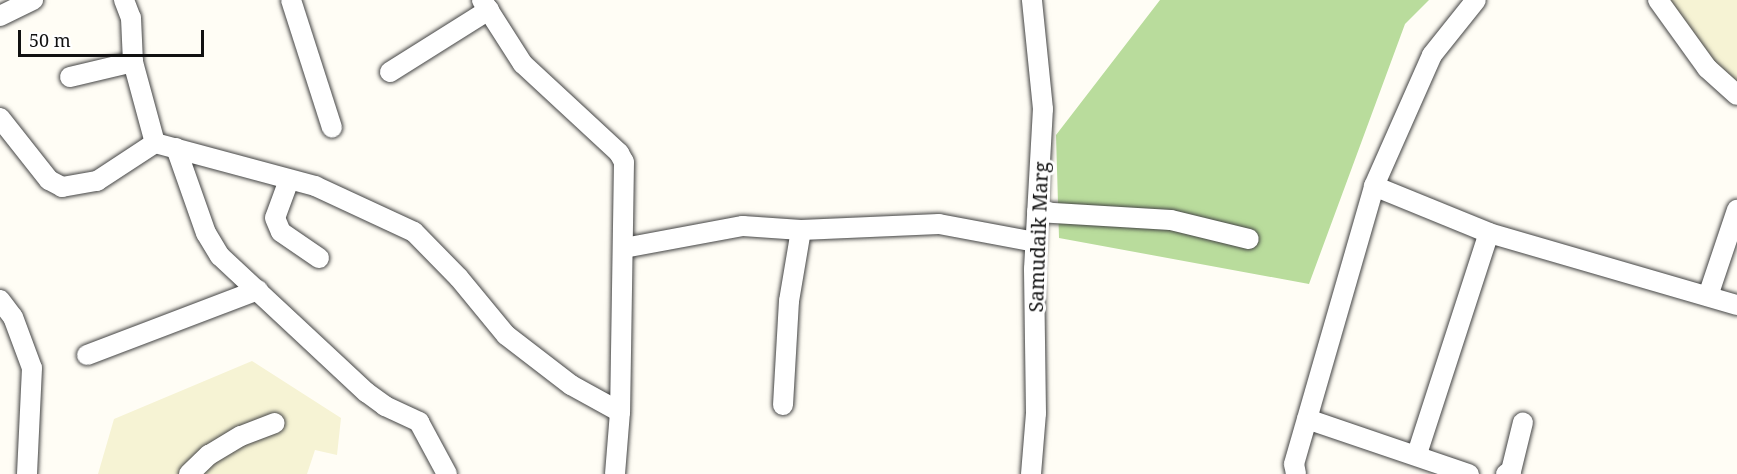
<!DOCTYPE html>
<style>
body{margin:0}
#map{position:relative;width:1737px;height:474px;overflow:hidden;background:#fffdf5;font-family:"Noto Serif",serif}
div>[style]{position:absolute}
.farmland>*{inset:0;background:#f6f3d4}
.forest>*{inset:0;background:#b9dc9c}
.roads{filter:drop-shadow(0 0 2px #444) drop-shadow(0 0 2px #444)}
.street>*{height:20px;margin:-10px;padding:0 10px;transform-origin:10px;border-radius:10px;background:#fff}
span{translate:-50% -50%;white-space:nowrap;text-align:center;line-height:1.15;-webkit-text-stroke:6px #fff;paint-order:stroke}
.street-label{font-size:20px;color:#111}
.scale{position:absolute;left:18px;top:30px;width:186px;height:27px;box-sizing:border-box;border:3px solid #111;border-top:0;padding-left:8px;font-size:18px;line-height:21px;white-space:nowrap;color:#111;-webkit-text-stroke:4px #fff;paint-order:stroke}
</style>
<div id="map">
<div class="farmland">
<div style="clip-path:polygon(1650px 0,1737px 0,1737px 92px)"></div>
<div style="clip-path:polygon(252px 361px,341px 418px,337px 455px,315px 450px,307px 474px,98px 474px,114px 419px)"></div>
</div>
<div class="forest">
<div style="clip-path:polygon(1160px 0,1429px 0,1405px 24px,1309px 284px,1059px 238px,1056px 135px)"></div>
</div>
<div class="roads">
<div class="street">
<div style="left:124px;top:0;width:19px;rotate:69deg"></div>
<div style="left:131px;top:18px;width:44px;rotate:87.4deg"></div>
<div style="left:133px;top:62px;width:84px;rotate:74.8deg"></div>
<div style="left:155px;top:143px;width:166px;rotate:15deg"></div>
<div style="left:315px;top:186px;width:109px;rotate:24.9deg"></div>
<div style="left:414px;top:232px;width:64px;rotate:45.6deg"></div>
<div style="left:459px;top:278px;width:74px;rotate:50.5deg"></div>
<div style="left:506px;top:335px;width:82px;rotate:37.6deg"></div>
<div style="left:571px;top:385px;width:56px;rotate:28.9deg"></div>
<div style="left:291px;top:0;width:134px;rotate:72.2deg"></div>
<div style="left:482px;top:0;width:76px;rotate:57.4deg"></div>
<div style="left:523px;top:64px;width:131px;rotate:42.8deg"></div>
<div style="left:619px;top:153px;width:10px;rotate:61deg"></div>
<div style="left:624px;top:162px;width:250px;rotate:90.9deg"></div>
<div style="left:620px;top:412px;width:62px;rotate:94.6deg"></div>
<div style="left:1658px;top:0;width:84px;rotate:54.2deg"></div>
<div style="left:1707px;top:68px;width:40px;rotate:42deg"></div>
<div style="left:0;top:16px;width:37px;rotate:-26deg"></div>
<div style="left:390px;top:72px;width:117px;rotate:-32.1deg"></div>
<div style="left:70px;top:77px;width:65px;rotate:-13.4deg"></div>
<div style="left:0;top:118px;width:79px;rotate:51.7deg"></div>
<div style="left:49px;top:180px;width:15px;rotate:28deg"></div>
<div style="left:62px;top:187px;width:36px;rotate:-10deg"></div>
<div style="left:97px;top:181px;width:69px;rotate:-33.2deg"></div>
<div style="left:176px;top:148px;width:90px;rotate:70.6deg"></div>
<div style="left:206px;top:233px;width:27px;rotate:59deg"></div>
<div style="left:220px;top:256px;width:200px;rotate:43deg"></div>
<div style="left:366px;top:392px;width:24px;rotate:36deg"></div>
<div style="left:385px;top:406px;width:38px;rotate:25deg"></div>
<div style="left:419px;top:422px;width:59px;rotate:61.7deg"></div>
<div style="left:289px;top:180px;width:40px;rotate:110.2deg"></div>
<div style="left:275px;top:218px;width:15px;rotate:67deg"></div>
<div style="left:281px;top:232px;width:46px;rotate:34.4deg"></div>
<div style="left:1374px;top:186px;width:124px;rotate:22.2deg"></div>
<div style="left:1489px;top:233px;width:258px;rotate:16.2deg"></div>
<div style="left:1037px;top:212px;width:134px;rotate:3.4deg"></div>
<div style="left:1171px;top:220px;width:80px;rotate:13.7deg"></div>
<div style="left:624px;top:248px;width:121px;rotate:-10.5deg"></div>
<div style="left:743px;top:226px;width:58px;rotate:3.9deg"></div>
<div style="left:801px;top:230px;width:138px;rotate:-2.5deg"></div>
<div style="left:939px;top:224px;width:98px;rotate:10.6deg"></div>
<div style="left:1708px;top:296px;width:91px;rotate:-71.4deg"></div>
<div style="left:0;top:300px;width:21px;rotate:53deg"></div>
<div style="left:13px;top:317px;width:54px;rotate:69.6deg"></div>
<div style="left:32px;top:368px;width:106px;rotate:92.7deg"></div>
<div style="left:87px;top:355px;width:183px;rotate:-20.8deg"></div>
<div style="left:783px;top:405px;width:104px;rotate:-86.7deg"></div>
<div style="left:789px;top:301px;width:72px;rotate:-80.4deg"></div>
<div style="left:1307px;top:419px;width:171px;rotate:18.8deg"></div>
<div style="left:1417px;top:454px;width:232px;rotate:-72deg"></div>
<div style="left:189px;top:474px;width:28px;rotate:-44deg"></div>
<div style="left:209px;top:455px;width:37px;rotate:-31deg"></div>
<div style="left:241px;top:436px;width:36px;rotate:-21deg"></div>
<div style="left:1031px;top:474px;width:61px;rotate:-85.3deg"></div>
<div style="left:1036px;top:413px;width:144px;rotate:-90.8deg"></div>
<div style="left:1034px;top:269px;width:160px;rotate:-86.8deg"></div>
<div style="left:1043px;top:109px;width:110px;rotate:-95.8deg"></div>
<div style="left:1296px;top:474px;width:10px;rotate:-101deg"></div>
<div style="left:1294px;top:464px;width:289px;rotate:-73.9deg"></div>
<div style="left:1374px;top:186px;width:143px;rotate:-66.1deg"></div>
<div style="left:1432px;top:55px;width:70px;rotate:-51.3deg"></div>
<div style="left:1506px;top:474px;width:6px;rotate:-31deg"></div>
<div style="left:1511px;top:471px;width:50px;rotate:-76.2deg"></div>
</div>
</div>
<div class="street-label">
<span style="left:1038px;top:237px;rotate:-88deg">Samudaik Marg</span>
</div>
<div class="scale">50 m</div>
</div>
